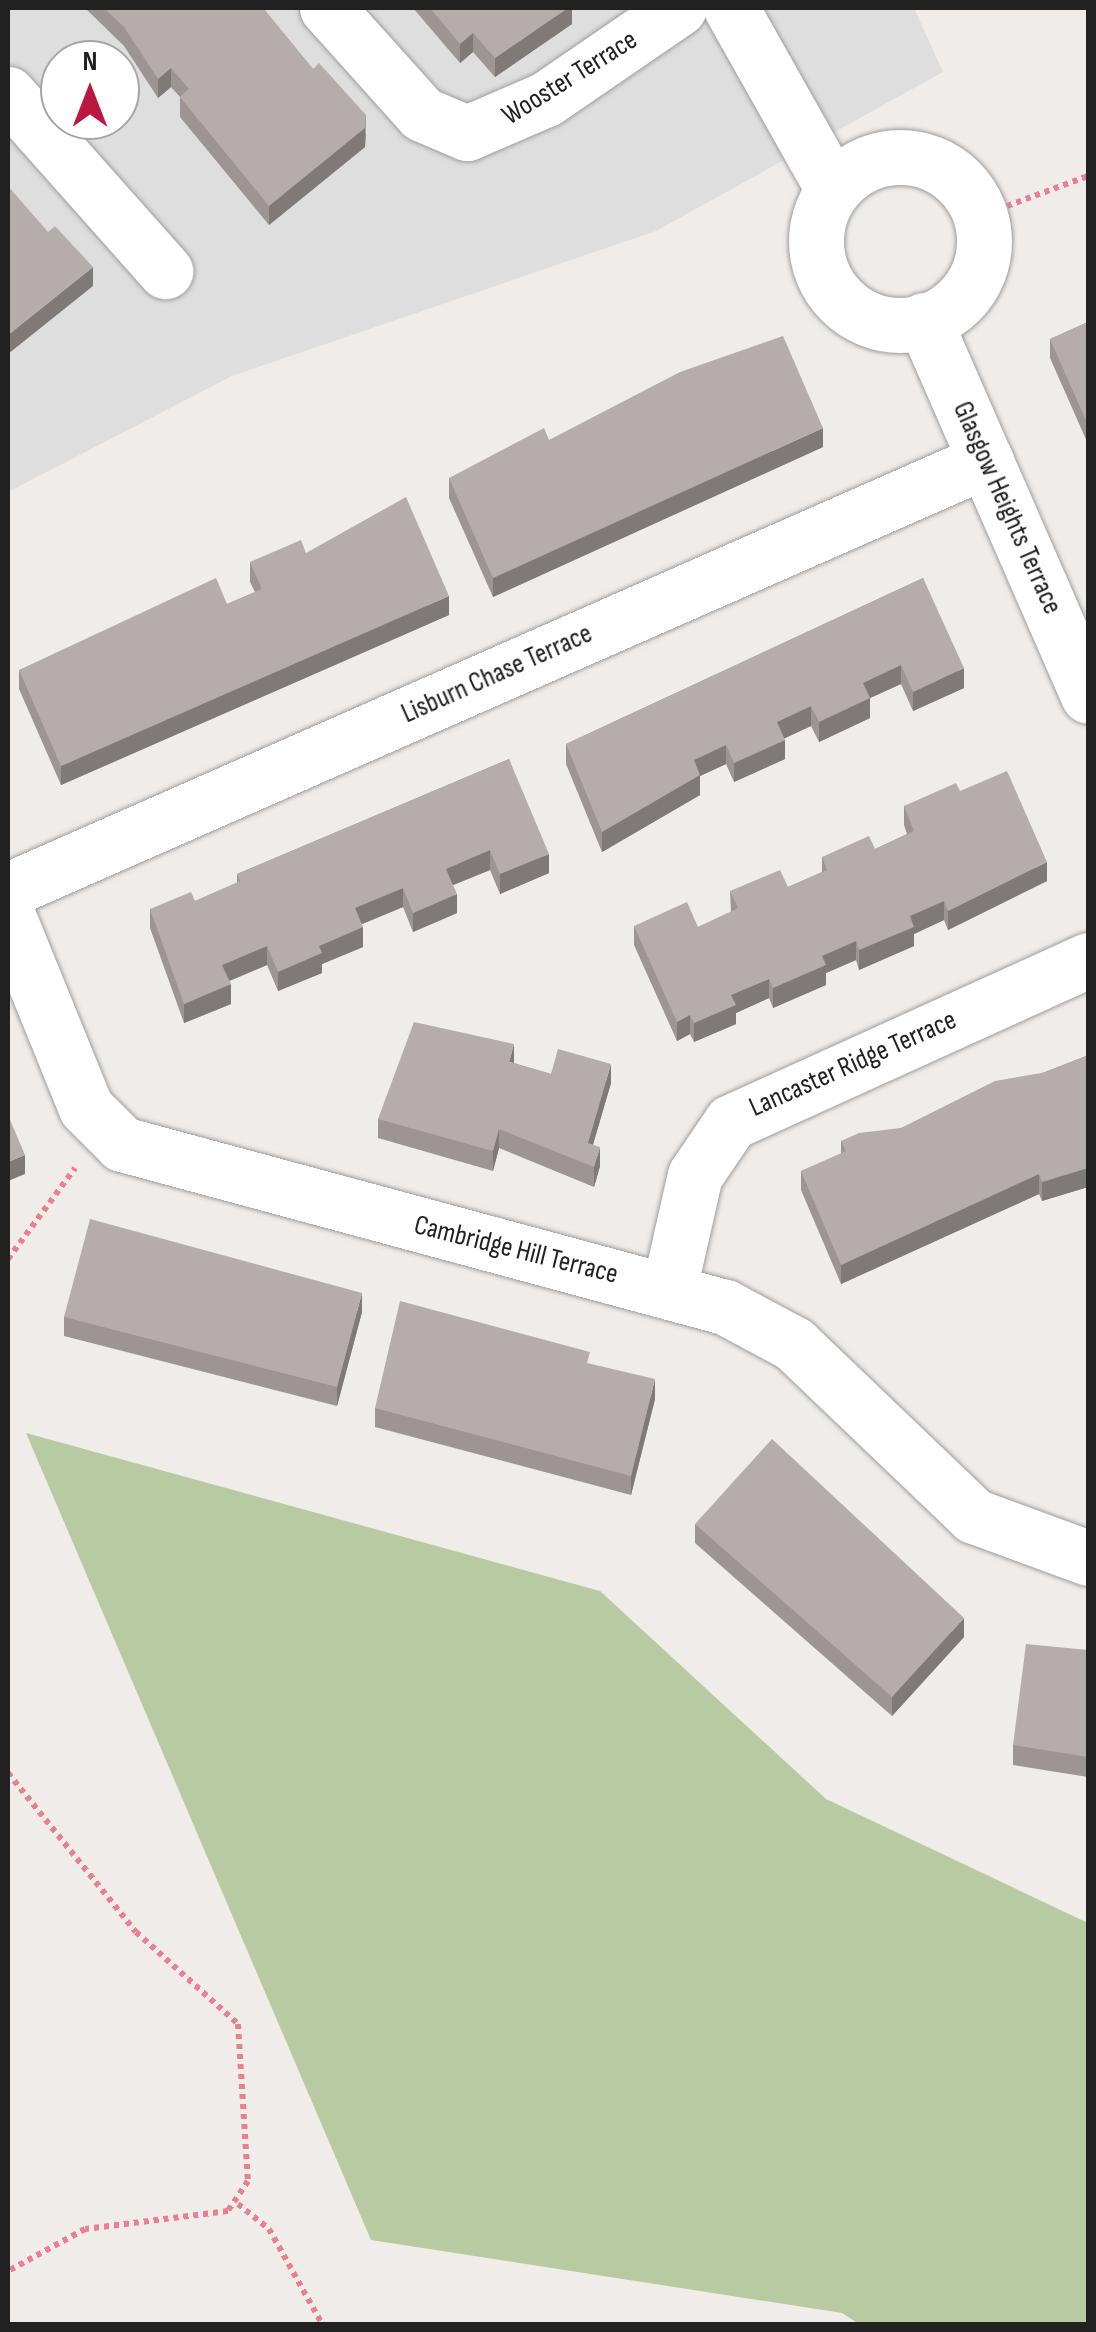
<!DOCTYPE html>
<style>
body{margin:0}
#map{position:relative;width:1096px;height:2332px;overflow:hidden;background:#f0ece9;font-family:"Sofia Sans Condensed",sans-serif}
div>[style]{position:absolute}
.residential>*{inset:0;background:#dfdede}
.forest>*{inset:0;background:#b8caa2}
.path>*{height:6px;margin-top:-3px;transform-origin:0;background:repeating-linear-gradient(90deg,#ea7f90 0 5px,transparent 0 10px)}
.roads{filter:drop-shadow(0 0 2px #9e9e9e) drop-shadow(0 0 2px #9e9e9e)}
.street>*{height:55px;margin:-27.5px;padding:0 27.5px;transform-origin:27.5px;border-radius:27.5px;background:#fff}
.street>.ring{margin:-27.5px;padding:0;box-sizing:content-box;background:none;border:55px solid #fff;border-radius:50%}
.wall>*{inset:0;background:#9c9593}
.shaded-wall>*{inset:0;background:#7f7978}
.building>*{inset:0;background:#b5adab}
span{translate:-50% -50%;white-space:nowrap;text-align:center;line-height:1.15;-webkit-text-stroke:10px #fff;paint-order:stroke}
.street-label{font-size:28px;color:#212121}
.frame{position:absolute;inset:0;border:10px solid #212121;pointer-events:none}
.north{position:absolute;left:40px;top:40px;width:100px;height:100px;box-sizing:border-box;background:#fff;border:2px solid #a6a6a6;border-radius:50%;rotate:0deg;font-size:28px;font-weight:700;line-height:40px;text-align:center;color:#212121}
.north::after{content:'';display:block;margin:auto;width:35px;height:45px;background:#ba1842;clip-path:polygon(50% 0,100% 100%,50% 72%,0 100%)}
</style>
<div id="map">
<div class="residential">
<div style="clip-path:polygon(evenodd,8px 8px,914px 8px,943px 72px,656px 231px,232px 376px,8px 492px,8px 8px,60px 60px,120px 60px,120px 120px,60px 120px,60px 60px)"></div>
</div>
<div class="forest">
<div style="clip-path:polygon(26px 1433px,600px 1591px,826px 1799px,1088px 1923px,1088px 2324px,859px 2324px,842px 2313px,371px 2240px)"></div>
</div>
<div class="path">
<div style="left:1007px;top:206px;width:86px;rotate:-20.3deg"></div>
<div style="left:8px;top:1259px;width:113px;rotate:-53.6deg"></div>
<div style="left:8px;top:1773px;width:204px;rotate:51.2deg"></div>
<div style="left:136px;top:1932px;width:137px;rotate:42deg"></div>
<div style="left:238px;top:2024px;width:157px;rotate:86.4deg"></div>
<div style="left:248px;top:2181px;width:36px;rotate:124deg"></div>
<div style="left:228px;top:2211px;width:144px;rotate:172.8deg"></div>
<div style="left:85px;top:2229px;width:88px;rotate:151.4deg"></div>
<div style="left:238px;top:2204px;width:40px;rotate:39deg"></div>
<div style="left:269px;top:2229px;width:109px;rotate:60.8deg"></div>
</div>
<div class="roads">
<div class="street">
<div style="left:327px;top:8px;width:142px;rotate:48.1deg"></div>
<div style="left:422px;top:114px;width:49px;rotate:22.9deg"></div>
<div style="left:467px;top:133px;width:86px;rotate:-23.3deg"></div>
<div style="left:546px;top:99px;width:161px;rotate:-34.4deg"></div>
<div style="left:731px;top:8px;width:208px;rotate:60.6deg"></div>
<div style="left:8px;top:94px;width:237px;rotate:48.4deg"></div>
<div class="ring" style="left:816px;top:157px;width:113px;height:113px"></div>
<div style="left:924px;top:320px;width:410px;rotate:66.4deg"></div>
<div style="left:8px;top:890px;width:1068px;rotate:-23.73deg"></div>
<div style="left:8px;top:916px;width:207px;rotate:67.9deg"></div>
<div style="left:86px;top:1108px;width:51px;rotate:45deg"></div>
<div style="left:122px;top:1144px;width:625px;rotate:15.13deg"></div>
<div style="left:725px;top:1307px;width:78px;rotate:28.2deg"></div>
<div style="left:794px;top:1344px;width:249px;rotate:43.7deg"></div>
<div style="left:974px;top:1516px;width:121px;rotate:20.2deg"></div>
<div style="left:669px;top:1289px;width:117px;rotate:-77.2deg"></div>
<div style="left:695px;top:1175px;width:64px;rotate:-55.8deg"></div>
<div style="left:731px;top:1122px;width:392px;rotate:-24.4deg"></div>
</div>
</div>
<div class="wall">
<div style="clip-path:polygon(85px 8px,263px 8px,366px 134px,365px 147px,269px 225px,180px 117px,180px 97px,171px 87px,158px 98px,124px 46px)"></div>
<div style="clip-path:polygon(413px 8px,572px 8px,572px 24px,495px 77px,473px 52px,460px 63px)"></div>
<div style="clip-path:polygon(1088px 322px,1088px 444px,1050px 358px,1050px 339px)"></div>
<div style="clip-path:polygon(823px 447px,493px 597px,449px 498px,449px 478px)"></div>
<div style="clip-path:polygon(306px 553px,449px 615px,61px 785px,19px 689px,19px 670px,227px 604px,255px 592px,250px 582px,250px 562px)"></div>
<div style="clip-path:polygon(923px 578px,964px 688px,913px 711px,901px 684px,870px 698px,870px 718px,819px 742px,811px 726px,784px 738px,785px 759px,734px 782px,726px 764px,700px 776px,700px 795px,602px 852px,566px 764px,566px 744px)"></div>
<div style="clip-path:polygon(509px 759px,549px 873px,500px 894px,490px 870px,453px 885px,457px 913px,413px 932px,403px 907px,362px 924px,363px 947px,322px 964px,322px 973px,278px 991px,267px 965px,229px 981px,231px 1004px,184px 1023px,150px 928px,150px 909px,195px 901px,237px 883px,237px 874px)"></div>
<div style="clip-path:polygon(960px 791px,1047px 881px,948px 930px,944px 920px,914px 934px,914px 946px,859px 970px,856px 960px,826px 973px,826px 985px,773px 1008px,769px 998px,736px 1013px,736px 1024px,694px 1042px,690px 1034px,677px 1041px,634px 945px,634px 926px,698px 927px,731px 912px,730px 891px,788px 887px,822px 872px,822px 857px,875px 849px,907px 834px,904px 825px,904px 806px)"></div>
<div style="clip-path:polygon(1088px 1040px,1088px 1187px,1042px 1201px,1039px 1194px,841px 1284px,801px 1190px,801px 1171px,841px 1154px,841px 1141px,901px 1128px,1086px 1056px,1086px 1041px)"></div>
<div style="clip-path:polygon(514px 1063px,551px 1074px,611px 1083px,593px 1144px,600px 1166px,594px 1187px,499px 1148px,493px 1171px,378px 1138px,378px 1119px)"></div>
<div style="clip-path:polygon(362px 1312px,337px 1406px,64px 1336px,64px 1317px)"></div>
<div style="clip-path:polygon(590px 1364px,655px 1399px,631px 1495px,375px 1427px,375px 1408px)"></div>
<div style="clip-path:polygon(695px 1524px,964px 1637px,892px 1716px,695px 1543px)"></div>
<div style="clip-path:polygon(1088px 1650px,1088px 1777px,1013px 1765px,1013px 1745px)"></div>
</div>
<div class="shaded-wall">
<div style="clip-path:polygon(568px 8px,572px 8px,572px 24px,495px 77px,495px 58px)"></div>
<div style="clip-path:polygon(473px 33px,473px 52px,460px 63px,460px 44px)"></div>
<div style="clip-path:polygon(171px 68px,171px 87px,158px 98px,158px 79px)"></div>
<div style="clip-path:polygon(366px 115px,365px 147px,269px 225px,269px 206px)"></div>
<div style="clip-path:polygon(93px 267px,93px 286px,8px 354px,8px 335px)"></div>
<div style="clip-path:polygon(823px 428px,823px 447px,493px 597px,493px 578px)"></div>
<div style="clip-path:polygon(449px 596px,449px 615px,61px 785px,61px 766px)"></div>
<div style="clip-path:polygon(901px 665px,901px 684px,870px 698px,870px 718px,819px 742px,819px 722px,863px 683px)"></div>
<div style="clip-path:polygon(964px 668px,964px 688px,913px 711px,913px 692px)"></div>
<div style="clip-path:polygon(811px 706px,811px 726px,777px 742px,777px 722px)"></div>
<div style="clip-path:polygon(785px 740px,785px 759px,734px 782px,734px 763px)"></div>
<div style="clip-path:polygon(726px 745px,726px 764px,700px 776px,700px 795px,602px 852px,602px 832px,694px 760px)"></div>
<div style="clip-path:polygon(490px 850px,490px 870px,446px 888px,446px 869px)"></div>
<div style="clip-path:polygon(549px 854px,549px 873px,500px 894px,500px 874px)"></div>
<div style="clip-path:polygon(1047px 862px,1047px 881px,948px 930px,948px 911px)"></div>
<div style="clip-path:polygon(403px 888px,403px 907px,355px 927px,355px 908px)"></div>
<div style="clip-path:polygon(457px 894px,457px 913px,413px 932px,413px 913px)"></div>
<div style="clip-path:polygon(944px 901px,944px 920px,914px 934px,914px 946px,859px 970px,859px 950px,910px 916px)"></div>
<div style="clip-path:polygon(363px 927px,363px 947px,322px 964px,322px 973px,278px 991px,278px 972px,319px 946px)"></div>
<div style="clip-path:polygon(856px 941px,856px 960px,826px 973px,826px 985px,773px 1008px,773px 988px,822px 956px)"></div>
<div style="clip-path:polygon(267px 946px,267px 965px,222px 984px,222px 965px)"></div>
<div style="clip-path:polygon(769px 979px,769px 998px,736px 1013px,736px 1024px,694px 1042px,694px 1023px,731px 995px)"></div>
<div style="clip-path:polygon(231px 984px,231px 1004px,184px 1023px,184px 1004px)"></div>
<div style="clip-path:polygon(690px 1015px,690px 1034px,677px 1041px,677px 1022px)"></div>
<div style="clip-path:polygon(514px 1044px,514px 1063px,509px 1062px)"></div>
<div style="clip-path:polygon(611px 1064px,611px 1083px,588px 1162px,588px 1143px)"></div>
<div style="clip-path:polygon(499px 1129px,499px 1148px,493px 1171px,493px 1151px)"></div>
<div style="clip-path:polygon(600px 1147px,600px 1166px,594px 1187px,594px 1167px)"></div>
<div style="clip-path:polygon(25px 1155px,25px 1174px,8px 1181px,8px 1162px)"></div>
<div style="clip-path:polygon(1088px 1168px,1088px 1187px,1042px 1201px,1042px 1182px)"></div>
<div style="clip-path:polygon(1039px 1174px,1039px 1194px,841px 1284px,841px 1265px)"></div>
<div style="clip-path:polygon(362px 1293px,362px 1312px,337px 1406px,337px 1387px)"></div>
<div style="clip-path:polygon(655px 1379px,655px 1399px,631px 1495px,631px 1476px)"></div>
<div style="clip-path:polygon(964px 1618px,964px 1637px,892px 1716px,892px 1697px)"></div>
</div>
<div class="building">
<div style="clip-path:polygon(104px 8px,263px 8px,313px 69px,319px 63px,366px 115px,365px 128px,269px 206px,180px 97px,189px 89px,171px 68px,158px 79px,124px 27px)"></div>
<div style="clip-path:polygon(430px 8px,568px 8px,495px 58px,473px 33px,460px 44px)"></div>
<div style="clip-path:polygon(8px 186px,48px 232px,55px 226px,93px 267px,8px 335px)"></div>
<div style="clip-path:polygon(1088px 322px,1088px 425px,1050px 339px)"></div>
<div style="clip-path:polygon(783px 336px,823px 428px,493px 578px,449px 478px,544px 428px,549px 440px,680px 372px)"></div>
<div style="clip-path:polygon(406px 497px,449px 596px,61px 766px,19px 670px,216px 578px,227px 604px,262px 589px,250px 562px,301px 540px,306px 553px)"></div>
<div style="clip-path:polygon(923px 578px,964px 668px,913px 692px,901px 665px,863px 683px,870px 698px,819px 722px,811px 706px,777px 722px,785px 740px,734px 763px,726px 745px,694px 760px,700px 775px,602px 832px,566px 744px)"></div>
<div style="clip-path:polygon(509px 759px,549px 854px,500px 874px,490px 850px,446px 869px,457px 894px,413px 913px,403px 888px,355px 908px,363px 927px,319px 946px,322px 953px,278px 972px,267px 946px,222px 965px,231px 984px,184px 1004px,150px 909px,191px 892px,195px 901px,240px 881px,237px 874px)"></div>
<div style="clip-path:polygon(1007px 771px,1047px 862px,948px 911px,944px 901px,910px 916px,914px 927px,859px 950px,856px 941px,822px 956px,826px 965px,773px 988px,769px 979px,731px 995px,736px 1005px,694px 1023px,690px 1015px,677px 1022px,634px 926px,687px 902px,698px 927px,738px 908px,730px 891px,780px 870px,788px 887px,827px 870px,822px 857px,869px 836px,875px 849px,914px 831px,904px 806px,956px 783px,960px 791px)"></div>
<div style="clip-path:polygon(414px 1022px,514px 1044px,509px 1062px,551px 1074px,558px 1049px,611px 1064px,588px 1143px,600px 1147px,594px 1167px,499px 1129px,493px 1151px,378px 1119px)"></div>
<div style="clip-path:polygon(1088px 1055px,1088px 1168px,1042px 1182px,1039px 1174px,841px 1265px,801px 1171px,846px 1151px,841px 1141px,859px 1133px,901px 1128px,995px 1081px,1047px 1072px)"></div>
<div style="clip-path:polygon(8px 1115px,25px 1155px,8px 1162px)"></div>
<div style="clip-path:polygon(90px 1219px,362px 1293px,337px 1387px,64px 1317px)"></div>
<div style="clip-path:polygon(400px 1301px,590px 1352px,587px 1363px,655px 1379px,631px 1476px,375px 1408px)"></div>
<div style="clip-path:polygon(772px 1439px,964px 1618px,892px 1697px,695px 1524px)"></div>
<div style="clip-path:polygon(1026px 1644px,1088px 1650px,1088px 1757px,1013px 1745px)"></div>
</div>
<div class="street-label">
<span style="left:570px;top:78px;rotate:-32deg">Wooster Terrace</span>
<span style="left:1007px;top:508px;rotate:66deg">Glasgow Heights Terrace</span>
<span style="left:497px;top:674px;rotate:-24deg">Lisburn Chase Terrace</span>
<span style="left:853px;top:1064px;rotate:-24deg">Lancaster Ridge Terrace</span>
<span style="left:516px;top:1250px;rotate:14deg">Cambridge Hill Terrace</span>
</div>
<div class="frame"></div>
<div class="north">N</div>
</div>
